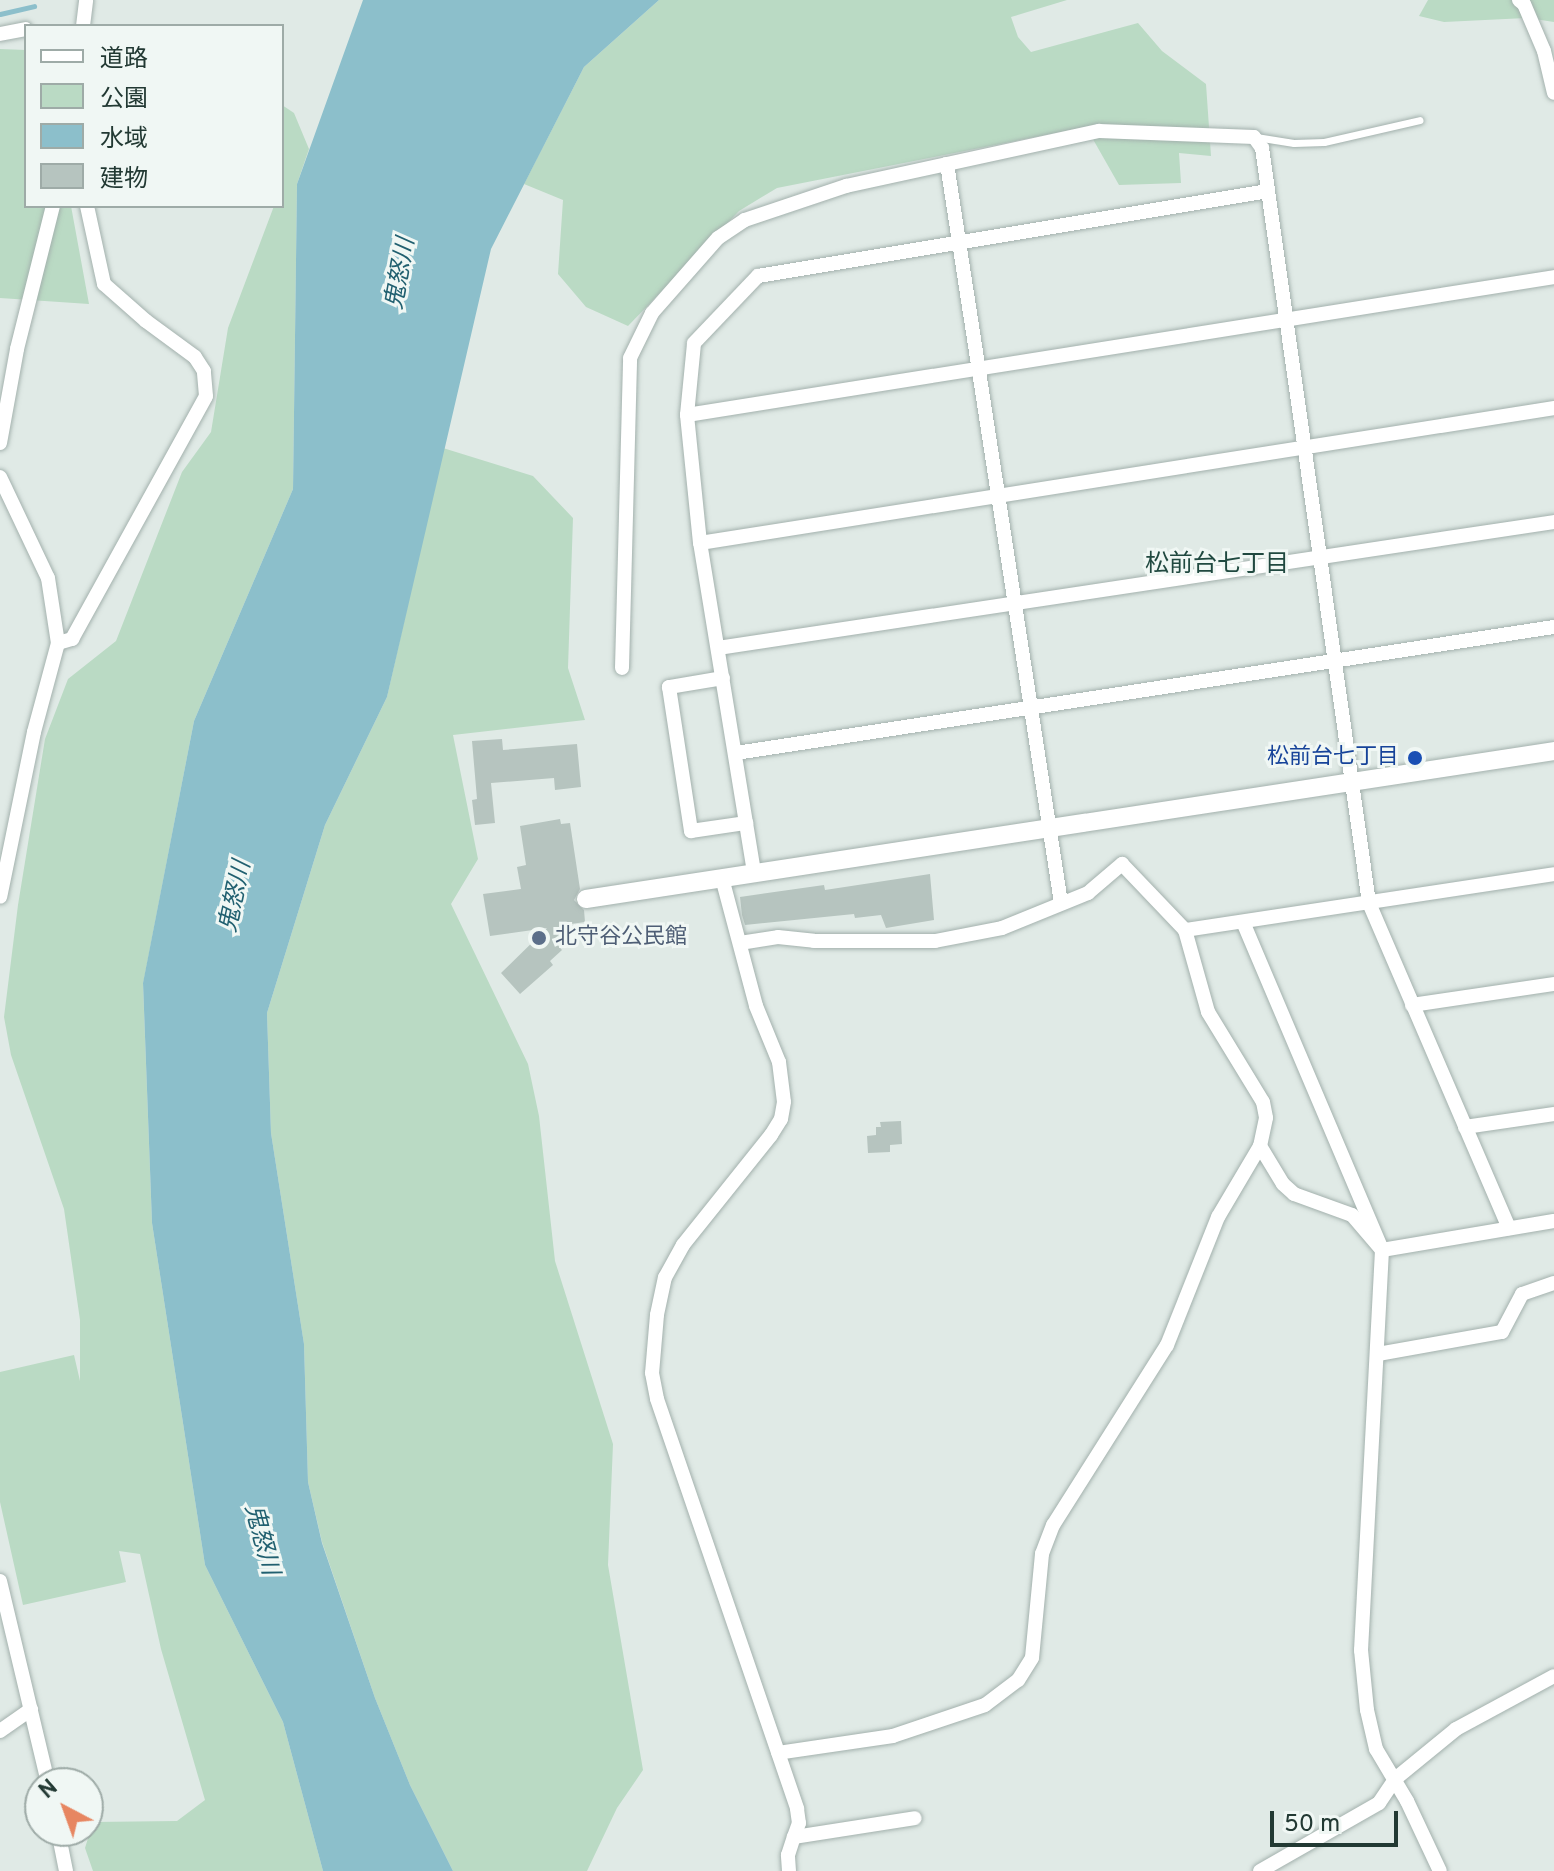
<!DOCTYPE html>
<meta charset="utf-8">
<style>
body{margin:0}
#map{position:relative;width:1554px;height:1871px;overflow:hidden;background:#e0eae6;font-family:Overpass,"Noto Sans JP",sans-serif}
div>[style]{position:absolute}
.green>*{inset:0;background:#badac4}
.water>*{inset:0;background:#8cbfcb}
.stream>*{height:5px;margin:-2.5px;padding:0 2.5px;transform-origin:2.5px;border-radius:2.5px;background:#8cbfcb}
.building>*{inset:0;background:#b6c4bf}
.roads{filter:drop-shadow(0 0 2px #a3b1ad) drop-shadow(0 0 2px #a3b1ad)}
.service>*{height:7px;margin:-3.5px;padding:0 3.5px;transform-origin:3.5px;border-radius:3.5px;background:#fff}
.minor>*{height:14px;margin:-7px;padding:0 7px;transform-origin:7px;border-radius:7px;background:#fff}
.tertiary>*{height:18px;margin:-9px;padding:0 9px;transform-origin:9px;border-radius:9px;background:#fff}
.dots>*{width:22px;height:22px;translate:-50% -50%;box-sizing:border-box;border:4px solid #f0f7f4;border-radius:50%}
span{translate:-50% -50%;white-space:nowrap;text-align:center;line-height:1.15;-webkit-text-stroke:6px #f0f7f4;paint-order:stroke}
.transit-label{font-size:22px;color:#164399}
.right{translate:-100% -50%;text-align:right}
.service-label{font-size:22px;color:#4e5e75}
.left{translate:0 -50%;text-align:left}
.water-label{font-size:24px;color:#216070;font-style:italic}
.neighbourhood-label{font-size:24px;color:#204940}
.legend{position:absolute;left:24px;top:24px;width:260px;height:184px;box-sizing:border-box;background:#f0f7f4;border:2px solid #9eaba7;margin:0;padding:10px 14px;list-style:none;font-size:24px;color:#223933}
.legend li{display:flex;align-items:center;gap:16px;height:40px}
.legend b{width:40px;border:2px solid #9eaba7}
.north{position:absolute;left:24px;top:1767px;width:80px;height:80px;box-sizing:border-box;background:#f0f7f4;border:2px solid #9eaba7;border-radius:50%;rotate:319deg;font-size:22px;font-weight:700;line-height:32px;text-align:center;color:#223933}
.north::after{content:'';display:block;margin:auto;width:28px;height:36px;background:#e78661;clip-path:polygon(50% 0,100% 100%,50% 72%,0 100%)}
.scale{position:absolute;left:1270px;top:1811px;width:128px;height:36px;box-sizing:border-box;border:4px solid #223933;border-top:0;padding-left:10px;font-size:24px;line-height:28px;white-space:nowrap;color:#223933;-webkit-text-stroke:6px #f0f7f4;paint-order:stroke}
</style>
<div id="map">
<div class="green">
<div style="clip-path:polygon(659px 0,1067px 0,1011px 17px,1018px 37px,1031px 52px,1138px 23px,1162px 51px,1206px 84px,1211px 156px,1179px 153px,1181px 183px,1119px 185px,1086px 127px,777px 188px,739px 211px,628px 326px,586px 307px,558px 274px,563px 200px,524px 184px,584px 67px)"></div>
<div style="clip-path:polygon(1428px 0,1554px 0,1554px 22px,1528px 18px,1444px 22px,1419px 16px)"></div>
<div style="clip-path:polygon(0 49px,26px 50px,26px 206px,71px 206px,89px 304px,0 298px)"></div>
<div style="clip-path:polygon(282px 105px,294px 113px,309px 149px,297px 184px,293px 489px,194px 721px,143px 984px,152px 1223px,205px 1565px,283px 1722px,323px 1871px,93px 1871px,85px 1848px,93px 1822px,177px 1821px,205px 1800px,161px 1649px,140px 1554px,119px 1551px,126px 1582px,23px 1605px,0 1502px,0 1372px,74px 1355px,80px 1381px,80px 1320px,64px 1209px,11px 1055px,4px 1017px,18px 905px,45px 739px,68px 679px,116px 641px,182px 472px,211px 432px,228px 328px,274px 206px,282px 206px)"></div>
<div style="clip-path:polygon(443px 448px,533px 476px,573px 518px,568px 668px,585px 720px,453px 735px,478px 859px,451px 904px,528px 1064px,539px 1116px,555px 1261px,613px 1444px,608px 1565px,643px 1770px,617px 1808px,587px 1871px,453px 1871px,410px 1785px,375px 1698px,322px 1542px,308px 1482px,304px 1344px,271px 1133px,267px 1013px,325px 825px,387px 697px)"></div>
</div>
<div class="water">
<div style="clip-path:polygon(363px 0,659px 0,584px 67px,491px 249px,387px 697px,325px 825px,267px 1013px,271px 1133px,304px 1344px,308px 1482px,322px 1543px,375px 1698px,410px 1785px,453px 1871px,323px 1871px,283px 1722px,205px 1565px,152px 1223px,143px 983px,194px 721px,293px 489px,297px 184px)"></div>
</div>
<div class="stream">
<div style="left:0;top:14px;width:35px;rotate:-13deg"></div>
</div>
<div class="building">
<div style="clip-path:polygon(502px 739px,503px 750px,577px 744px,581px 787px,555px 790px,554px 778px,491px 783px,495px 823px,475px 825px,472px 800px,477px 799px,472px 741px)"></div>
<div style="clip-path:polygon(560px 819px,561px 824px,570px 823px,580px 889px,574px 900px,584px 910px,585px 922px,571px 924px,553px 940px,562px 950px,550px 961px,553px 965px,520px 994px,501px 973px,547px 928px,490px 936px,483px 894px,521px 889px,517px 867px,526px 865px,520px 826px)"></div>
<div style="clip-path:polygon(930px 874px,934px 920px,886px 928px,881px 915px,855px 918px,854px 914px,745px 925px,742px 915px,740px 897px,824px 885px,825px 890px)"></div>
<div style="clip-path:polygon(901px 1121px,902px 1144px,890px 1145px,890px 1152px,868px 1153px,867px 1136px,876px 1135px,876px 1127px,881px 1127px,880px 1122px)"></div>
</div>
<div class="roads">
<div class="service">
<div style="left:1256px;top:137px;width:38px;rotate:9deg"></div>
<div style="left:1294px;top:143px;width:30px;rotate:-2deg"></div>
<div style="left:1324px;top:142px;width:98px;rotate:-12.9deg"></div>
</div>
<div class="minor">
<div style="left:1519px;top:0;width:6px;rotate:39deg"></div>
<div style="left:1524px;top:4px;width:51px;rotate:66.9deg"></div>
<div style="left:1544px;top:51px;width:43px;rotate:76.6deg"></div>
<div style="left:83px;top:26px;width:26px;rotate:-83deg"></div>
<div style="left:0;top:34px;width:26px;rotate:-11deg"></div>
<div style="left:947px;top:164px;width:748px;rotate:81.23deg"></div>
<div style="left:687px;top:415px;width:878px;rotate:-9.04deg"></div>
<div style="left:0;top:443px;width:96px;rotate:-79.7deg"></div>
<div style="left:17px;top:349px;width:147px;rotate:-75.9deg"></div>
<div style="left:0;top:477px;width:112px;rotate:64.6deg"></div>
<div style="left:48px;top:578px;width:66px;rotate:81.3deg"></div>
<div style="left:58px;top:643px;width:92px;rotate:105.1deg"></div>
<div style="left:34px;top:732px;width:168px;rotate:101.6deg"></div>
<div style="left:700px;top:543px;width:865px;rotate:-8.98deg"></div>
<div style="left:58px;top:643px;width:15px;rotate:-16deg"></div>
<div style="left:72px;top:639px;width:277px;rotate:-61.1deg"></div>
<div style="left:206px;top:396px;width:25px;rotate:-95deg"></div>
<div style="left:204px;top:371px;width:17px;rotate:-123deg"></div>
<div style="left:195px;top:357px;width:61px;rotate:-143.7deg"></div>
<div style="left:146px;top:321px;width:56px;rotate:-138.6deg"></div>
<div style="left:104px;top:284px;width:80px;rotate:-102.3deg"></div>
<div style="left:718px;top:648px;width:845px;rotate:-8.57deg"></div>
<div style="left:622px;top:668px;width:310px;rotate:-88.5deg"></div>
<div style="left:630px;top:358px;width:50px;rotate:-63.9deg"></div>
<div style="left:652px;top:313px;width:100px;rotate:-48.7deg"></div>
<div style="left:718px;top:238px;width:32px;rotate:-34deg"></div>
<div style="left:745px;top:220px;width:107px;rotate:-18.6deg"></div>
<div style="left:846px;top:186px;width:259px;rotate:-12.3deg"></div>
<div style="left:1099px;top:131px;width:155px;rotate:2.2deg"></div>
<div style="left:1254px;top:137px;width:14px;rotate:54deg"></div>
<div style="left:1262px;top:148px;width:763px;rotate:81.93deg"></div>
<div style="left:1369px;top:903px;width:354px;rotate:66.7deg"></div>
<div style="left:723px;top:678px;width:55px;rotate:170.5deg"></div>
<div style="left:669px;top:687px;width:146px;rotate:81.3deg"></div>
<div style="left:691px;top:831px;width:56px;rotate:-8.3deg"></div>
<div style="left:736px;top:753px;width:828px;rotate:-8.76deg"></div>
<div style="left:754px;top:872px;width:333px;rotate:-99.3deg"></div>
<div style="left:700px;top:543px;width:129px;rotate:-95.8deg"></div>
<div style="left:687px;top:415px;width:72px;rotate:-84.4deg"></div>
<div style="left:694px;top:343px;width:93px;rotate:-46.3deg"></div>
<div style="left:758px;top:276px;width:517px;rotate:-9.46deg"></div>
<div style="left:722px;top:878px;width:132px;rotate:75.1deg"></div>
<div style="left:756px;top:1006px;width:61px;rotate:67.7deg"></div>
<div style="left:779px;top:1062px;width:40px;rotate:82.9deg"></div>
<div style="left:784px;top:1102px;width:17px;rotate:100deg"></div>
<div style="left:781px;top:1119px;width:19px;rotate:122deg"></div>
<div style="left:771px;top:1135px;width:141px;rotate:128.7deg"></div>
<div style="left:683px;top:1245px;width:37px;rotate:119deg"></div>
<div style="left:665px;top:1277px;width:39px;rotate:102deg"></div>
<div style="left:657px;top:1315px;width:58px;rotate:94.9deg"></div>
<div style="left:652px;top:1373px;width:26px;rotate:79deg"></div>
<div style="left:657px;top:1399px;width:433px;rotate:71.1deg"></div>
<div style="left:797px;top:1809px;width:14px;rotate:82deg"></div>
<div style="left:799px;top:1823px;width:15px;rotate:110deg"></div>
<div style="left:1243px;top:922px;width:356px;rotate:67deg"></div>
<div style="left:1382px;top:1250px;width:401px;rotate:93deg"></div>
<div style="left:1361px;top:1650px;width:60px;rotate:84.3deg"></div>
<div style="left:1367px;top:1710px;width:40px;rotate:77deg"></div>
<div style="left:1376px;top:1749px;width:61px;rotate:59.2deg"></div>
<div style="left:1407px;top:1801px;width:77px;rotate:64.8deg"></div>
<div style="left:1185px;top:930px;width:373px;rotate:-8.6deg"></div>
<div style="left:740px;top:943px;width:38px;rotate:-9deg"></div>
<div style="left:778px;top:937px;width:36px;rotate:6deg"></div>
<div style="left:814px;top:941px;width:121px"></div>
<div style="left:935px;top:941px;width:68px;rotate:-11deg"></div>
<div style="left:1002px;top:928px;width:93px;rotate:-22.1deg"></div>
<div style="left:1088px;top:893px;width:45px;rotate:-40.5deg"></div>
<div style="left:1122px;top:864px;width:91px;rotate:46.3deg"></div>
<div style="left:1185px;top:930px;width:85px;rotate:74.3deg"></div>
<div style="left:1208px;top:1012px;width:105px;rotate:58.6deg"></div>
<div style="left:1263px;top:1102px;width:16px;rotate:79deg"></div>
<div style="left:1266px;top:1118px;width:29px;rotate:102deg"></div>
<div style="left:1260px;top:1146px;width:82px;rotate:120.6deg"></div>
<div style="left:1218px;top:1217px;width:138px;rotate:111.7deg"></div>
<div style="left:1167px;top:1345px;width:213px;rotate:122.3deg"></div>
<div style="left:1053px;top:1525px;width:31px;rotate:111deg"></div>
<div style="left:1042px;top:1554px;width:104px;rotate:95.5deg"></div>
<div style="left:1032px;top:1658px;width:26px;rotate:122deg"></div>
<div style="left:1018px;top:1680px;width:41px;rotate:142.9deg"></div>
<div style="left:985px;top:1705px;width:97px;rotate:161.4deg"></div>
<div style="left:893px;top:1736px;width:116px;rotate:171.6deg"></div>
<div style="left:1412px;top:1005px;width:144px;rotate:-8.4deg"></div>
<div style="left:1465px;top:1127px;width:90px;rotate:-8.3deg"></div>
<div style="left:1260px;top:1146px;width:44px;rotate:58.8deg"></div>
<div style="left:1283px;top:1184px;width:15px;rotate:42deg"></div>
<div style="left:1294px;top:1194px;width:62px;rotate:19.9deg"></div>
<div style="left:1352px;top:1215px;width:46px;rotate:49.4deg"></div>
<div style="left:1382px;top:1250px;width:174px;rotate:-9.6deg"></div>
<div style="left:1378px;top:1354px;width:126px;rotate:-10.1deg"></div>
<div style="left:1502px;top:1332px;width:43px;rotate:-62.2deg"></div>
<div style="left:1522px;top:1294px;width:34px;rotate:-19deg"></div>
<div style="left:0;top:1581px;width:208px;rotate:76.6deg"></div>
<div style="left:0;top:1731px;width:38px;rotate:-35deg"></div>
<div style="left:58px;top:1831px;width:41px;rotate:78.7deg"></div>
<div style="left:789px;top:1871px;width:16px;rotate:-94deg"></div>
<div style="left:788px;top:1855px;width:19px;rotate:-72deg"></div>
<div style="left:794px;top:1837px;width:122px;rotate:-8.9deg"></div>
<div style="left:1260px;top:1871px;width:137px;rotate:-29.7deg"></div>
<div style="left:1379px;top:1803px;width:29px;rotate:-56deg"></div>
<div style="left:1395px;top:1779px;width:79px;rotate:-39.3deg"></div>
<div style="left:1456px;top:1729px;width:111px;rotate:-28.4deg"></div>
</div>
<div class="tertiary">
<div style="left:586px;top:899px;width:979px;rotate:-8.69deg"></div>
</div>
</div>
<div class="dots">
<div style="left:1415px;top:758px;background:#1a4fb4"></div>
<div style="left:539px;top:938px;background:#5c6f8a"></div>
</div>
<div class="transit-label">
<span class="right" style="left:1399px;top:758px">松前台七丁目</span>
</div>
<div class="service-label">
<span class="left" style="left:555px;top:938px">北守谷公民館</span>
</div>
<div class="water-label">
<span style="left:402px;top:274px;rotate:-80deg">鬼怒川</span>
<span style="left:237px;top:897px;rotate:-78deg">鬼怒川</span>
<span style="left:260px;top:1540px;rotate:75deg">鬼怒川</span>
</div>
<div class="neighbourhood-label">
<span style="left:1217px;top:566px">松前台七丁目</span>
</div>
<ul class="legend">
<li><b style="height:10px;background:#fff"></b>道路</li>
<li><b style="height:22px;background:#badac4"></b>公園</li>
<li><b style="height:22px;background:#8cbfcb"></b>水域</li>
<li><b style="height:22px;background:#b6c4bf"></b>建物</li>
</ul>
<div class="north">N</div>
<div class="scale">50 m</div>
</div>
